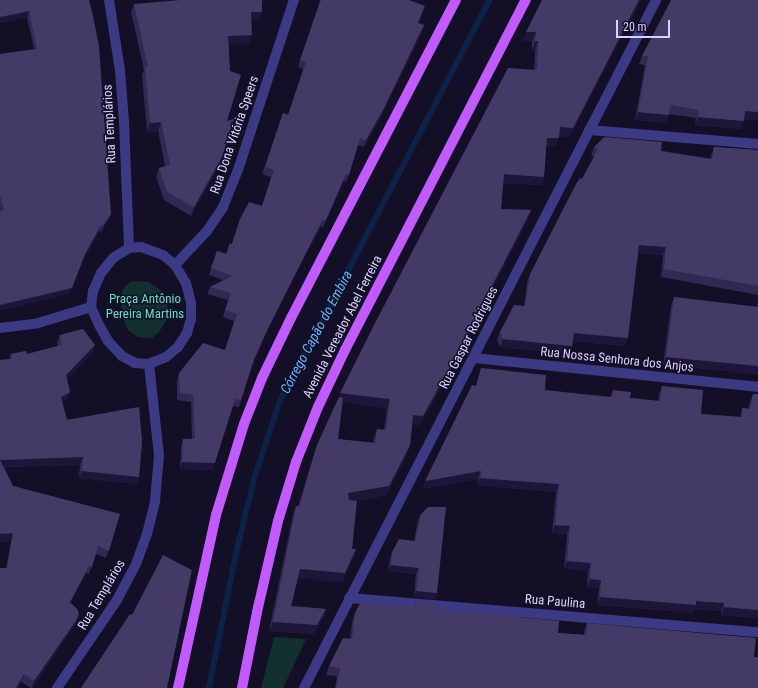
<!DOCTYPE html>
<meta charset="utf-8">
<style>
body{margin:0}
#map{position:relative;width:758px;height:688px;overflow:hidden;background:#130f26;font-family:"Roboto Condensed",sans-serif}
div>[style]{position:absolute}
.green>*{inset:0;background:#12302f}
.stream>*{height:5.5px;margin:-2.75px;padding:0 2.75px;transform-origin:2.75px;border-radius:2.75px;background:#0c2248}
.minor>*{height:10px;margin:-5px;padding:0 5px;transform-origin:5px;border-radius:5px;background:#3d3a85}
.tertiary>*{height:10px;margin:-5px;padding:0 5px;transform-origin:5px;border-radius:5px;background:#3d3a85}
.primary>*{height:10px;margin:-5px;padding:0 5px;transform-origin:5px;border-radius:5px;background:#c25bff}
.wall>*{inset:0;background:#312854}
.shaded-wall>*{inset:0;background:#1d163a}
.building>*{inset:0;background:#433a66}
span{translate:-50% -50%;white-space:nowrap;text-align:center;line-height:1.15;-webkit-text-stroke:3px #130f26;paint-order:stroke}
.street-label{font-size:13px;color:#d9d4ff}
.park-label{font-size:13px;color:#5fe0c0}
.water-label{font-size:14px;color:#62b6ff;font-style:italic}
.scale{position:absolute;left:616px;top:20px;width:54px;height:18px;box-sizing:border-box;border:2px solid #d9d4ff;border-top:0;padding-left:5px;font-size:12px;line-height:14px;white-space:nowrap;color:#d9d4ff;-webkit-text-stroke:3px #130f26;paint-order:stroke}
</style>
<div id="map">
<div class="green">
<div style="clip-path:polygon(132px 281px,149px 282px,162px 291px,168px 301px,166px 321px,159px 332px,152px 338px,138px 337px,128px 330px,124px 321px,121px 304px,121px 294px,125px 286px)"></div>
<div style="clip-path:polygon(274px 637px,306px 639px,283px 688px,261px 688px)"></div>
</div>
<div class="stream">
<div style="left:209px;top:688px;width:137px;rotate:-78.6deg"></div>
<div style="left:236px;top:554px;width:77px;rotate:-76.5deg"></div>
<div style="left:254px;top:479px;width:82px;rotate:-71.6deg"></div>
<div style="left:280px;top:401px;width:453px;rotate:-62.4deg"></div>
</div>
<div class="minor">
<div style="left:109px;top:0;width:71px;rotate:81.1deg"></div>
<div style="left:120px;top:70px;width:52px;rotate:85.6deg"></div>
<div style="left:124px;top:122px;width:126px;rotate:87.7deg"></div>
<div style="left:589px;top:130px;width:170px;rotate:4.7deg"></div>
<div style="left:474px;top:358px;width:285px;rotate:5.8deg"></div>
<div style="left:349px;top:598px;width:410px;rotate:4.8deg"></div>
<div style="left:304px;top:688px;width:773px;rotate:-62.9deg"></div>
</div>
<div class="tertiary">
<div style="left:141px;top:247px;width:23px;rotate:20deg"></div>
<div style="left:163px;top:255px;width:16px;rotate:40deg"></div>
<div style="left:175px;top:265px;width:21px;rotate:59deg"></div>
<div style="left:186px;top:283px;width:21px;rotate:76deg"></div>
<div style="left:191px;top:303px;width:16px;rotate:90deg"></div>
<div style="left:191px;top:319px;width:15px;rotate:106deg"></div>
<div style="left:187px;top:333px;width:17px;rotate:123deg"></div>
<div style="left:178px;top:347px;width:16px;rotate:140deg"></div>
<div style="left:166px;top:357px;width:18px;rotate:158deg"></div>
<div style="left:149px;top:364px;width:14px;rotate:-176deg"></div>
<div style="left:135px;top:363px;width:15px;rotate:-152deg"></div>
<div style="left:122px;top:356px;width:21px;rotate:-133deg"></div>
<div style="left:108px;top:341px;width:18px;rotate:-119deg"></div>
<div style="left:99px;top:325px;width:20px;rotate:-114deg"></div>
<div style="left:91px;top:307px;width:16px;rotate:-83deg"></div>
<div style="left:93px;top:291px;width:20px;rotate:-66deg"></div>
<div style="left:101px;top:273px;width:19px;rotate:-51deg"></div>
<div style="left:113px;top:258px;width:19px;rotate:-32deg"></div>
<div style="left:129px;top:248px;width:12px;rotate:-5deg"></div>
<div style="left:175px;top:265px;width:47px;rotate:-46.7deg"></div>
<div style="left:207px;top:231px;width:29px;rotate:-56deg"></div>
<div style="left:223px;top:207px;width:40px;rotate:-68deg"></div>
<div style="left:238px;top:170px;width:179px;rotate:-71.8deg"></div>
<div style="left:0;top:328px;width:38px;rotate:-7deg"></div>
<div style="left:38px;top:323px;width:55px;rotate:-16.8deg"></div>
<div style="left:57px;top:688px;width:107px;rotate:-55.7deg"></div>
<div style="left:117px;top:600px;width:41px;rotate:-62.2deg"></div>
<div style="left:136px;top:564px;width:32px;rotate:-70deg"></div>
<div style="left:147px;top:534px;width:34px;rotate:-76deg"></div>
<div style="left:155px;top:501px;width:46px;rotate:-85deg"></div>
<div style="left:159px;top:455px;width:92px;rotate:-96.3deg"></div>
</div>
<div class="primary">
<div style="left:178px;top:688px;width:177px;rotate:-77.6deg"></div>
<div style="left:216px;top:515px;width:95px;rotate:-72.9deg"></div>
<div style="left:244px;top:424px;width:49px;rotate:-68.6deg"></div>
<div style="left:262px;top:378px;width:67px;rotate:-64.2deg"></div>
<div style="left:291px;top:318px;width:358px;rotate:-62.6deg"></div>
<div style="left:242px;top:688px;width:77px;rotate:-78.8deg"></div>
<div style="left:257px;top:612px;width:93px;rotate:-77deg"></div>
<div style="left:278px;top:521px;width:62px;rotate:-73deg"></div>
<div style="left:296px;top:462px;width:59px;rotate:-68.2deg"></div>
<div style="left:318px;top:407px;width:63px;rotate:-64.7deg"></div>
<div style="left:345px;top:350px;width:394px;rotate:-62.7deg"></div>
</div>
<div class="wall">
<div style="clip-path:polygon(0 0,89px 0,111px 214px,108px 220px,101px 232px,99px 231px,83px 261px,69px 294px,0 210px,0 54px,34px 49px,27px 17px,0 23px)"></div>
<div style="clip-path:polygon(320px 0,418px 23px,424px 25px,422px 32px,382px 115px,364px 147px,358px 145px,346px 182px,344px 181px,323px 227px,321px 227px,309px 248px,267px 331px,253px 363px,239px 407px,233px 406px,212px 470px,180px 469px,181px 446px,183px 439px,192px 439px,191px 402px,177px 400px,177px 380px,179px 373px,225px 350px,234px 321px,223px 317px,228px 300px,207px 294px,210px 287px,223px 280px,209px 275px,217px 251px,226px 254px,232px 244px,240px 219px,262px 206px,271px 177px,262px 174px,283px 113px,288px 115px,303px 69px,298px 67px)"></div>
<div style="clip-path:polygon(evenodd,542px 0,570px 137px,559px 136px,555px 146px,546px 147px,544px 177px,541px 185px,503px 183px,501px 209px,531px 210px,528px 219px,453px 365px,420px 425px,412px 424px,410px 445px,407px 454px,386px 495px,354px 501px,352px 549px,356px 549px,353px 558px,342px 582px,298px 578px,291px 606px,326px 609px,323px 618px,314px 634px,269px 631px,293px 515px,296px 506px,298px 507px,314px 454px,317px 445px,339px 397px,534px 70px,535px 50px,532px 50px,532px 41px,523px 41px,542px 0,342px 402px,387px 408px,384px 430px,377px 429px,374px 438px,373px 443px,338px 439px,342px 402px)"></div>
<div style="clip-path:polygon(758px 0,758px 120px,744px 119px,741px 129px,695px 125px,696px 118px,669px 114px,666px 123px,635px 120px,645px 65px,639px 64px,642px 56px)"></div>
<div style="clip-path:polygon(134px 4px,262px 6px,259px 20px,251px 20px,249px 44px,229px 44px,227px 121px,219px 166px,191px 216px,164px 200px,156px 177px,159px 168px,165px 166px,158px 131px,147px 132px,142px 75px,144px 70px,131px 12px)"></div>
<div style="clip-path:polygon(594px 147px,661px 151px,710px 159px,714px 147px,758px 150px,758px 295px,661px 277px,663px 255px,638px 253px,625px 346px,573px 341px,572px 346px,569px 354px,500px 347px,497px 340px,500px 332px,524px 306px,527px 282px,530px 274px,594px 157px,591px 155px)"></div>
<div style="clip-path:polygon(674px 297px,757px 307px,758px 298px,758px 374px,663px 365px,671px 306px)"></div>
<div style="clip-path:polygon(83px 329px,95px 345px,92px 353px,67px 379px,70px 392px,67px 399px,62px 402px,67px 420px,139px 407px,142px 442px,139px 477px,136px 484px,79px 478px,80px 465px,4px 467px,13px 486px,120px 514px,106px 558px,96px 554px,89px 574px,86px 573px,70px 603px,77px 609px,79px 614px,74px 626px,32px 688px,31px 688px,21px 682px,18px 688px,0 688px,0 568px,6px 568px,11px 541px,0 542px,0 360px,9px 359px,11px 354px,26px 351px,27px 354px,58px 346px,57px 343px,60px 335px)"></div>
<div style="clip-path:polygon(481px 368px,545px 390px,610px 397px,613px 390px,630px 398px,658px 401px,659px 394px,662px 386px,701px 414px,740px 417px,742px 408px,748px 409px,750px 402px,753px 394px,758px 394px,758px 618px,721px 615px,721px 611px,695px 609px,693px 613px,597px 605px,599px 588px,587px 587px,588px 571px,564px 568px,567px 534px,552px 533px,556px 492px,477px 485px,478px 479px,422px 489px,476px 386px)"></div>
<div style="clip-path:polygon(421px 514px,437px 593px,435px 599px,414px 597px,416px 574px,388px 571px,390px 558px,392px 552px,414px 541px,418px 520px)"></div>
<div style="clip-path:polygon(416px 601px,436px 609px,558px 633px,584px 635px,584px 632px,587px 623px,754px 657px,758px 688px,335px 688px,337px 676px,326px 675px,329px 666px,350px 639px,352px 622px,355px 613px,414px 607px)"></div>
</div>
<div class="shaded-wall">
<div style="clip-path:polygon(261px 0,264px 0,262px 6px)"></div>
<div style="clip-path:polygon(639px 0,641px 0,570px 137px,556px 136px,560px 127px)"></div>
<div style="clip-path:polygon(29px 11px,27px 17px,0 23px,0 17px)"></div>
<div style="clip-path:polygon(251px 12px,262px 12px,259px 20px,248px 20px)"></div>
<div style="clip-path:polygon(424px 25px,422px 32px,382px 115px,364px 147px,366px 140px)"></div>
<div style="clip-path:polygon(526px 32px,536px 32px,532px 41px,523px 41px)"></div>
<div style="clip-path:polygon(252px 35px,249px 44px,225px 44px,228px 36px)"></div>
<div style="clip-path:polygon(535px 41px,538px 41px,535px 50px,532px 50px)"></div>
<div style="clip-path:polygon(745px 111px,758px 112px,758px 120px,742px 119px)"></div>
<div style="clip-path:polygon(638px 112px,669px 115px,666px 123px,635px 120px)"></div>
<div style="clip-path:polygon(698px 117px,744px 121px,741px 129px,695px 125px)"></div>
<div style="clip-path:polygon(161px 122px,158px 131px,147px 132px,150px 123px)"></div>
<div style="clip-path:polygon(547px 138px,559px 138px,555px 146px,543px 147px)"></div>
<div style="clip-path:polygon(222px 157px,219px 166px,191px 216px,194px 207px)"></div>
<div style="clip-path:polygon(346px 174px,344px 181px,323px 227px,326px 220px)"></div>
<div style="clip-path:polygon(504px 174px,544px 177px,541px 185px,501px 183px)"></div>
<div style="clip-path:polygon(531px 210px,528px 219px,453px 365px,420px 425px,410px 424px,413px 415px)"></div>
<div style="clip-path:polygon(111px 214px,108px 220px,101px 232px,103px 226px)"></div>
<div style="clip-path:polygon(323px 220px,321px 227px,309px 248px,267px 331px,251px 366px,254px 359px,270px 324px,312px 241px)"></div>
<div style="clip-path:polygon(101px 225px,99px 231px,83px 261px,69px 294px,0 311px,0 305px,85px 254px)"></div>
<div style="clip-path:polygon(639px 245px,666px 247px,663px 255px,636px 253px)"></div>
<div style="clip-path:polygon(574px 333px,628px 338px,625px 346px,571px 341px)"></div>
<div style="clip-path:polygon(503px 339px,572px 346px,569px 354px,500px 347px)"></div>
<div style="clip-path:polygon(95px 345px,92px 353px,63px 383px,66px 375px)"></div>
<div style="clip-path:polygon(666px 357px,758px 366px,758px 374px,663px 365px)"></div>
<div style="clip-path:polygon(70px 392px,67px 399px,58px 405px,61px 397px)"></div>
<div style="clip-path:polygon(340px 393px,390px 399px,387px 408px,337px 402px)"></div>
<div style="clip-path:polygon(410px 445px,407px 454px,386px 495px,345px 502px,348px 493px)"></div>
<div style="clip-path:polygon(83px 457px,80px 465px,0 467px,0 460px)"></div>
<div style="clip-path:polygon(182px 462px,215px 463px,212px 470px,180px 469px)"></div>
<div style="clip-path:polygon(82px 471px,139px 477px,136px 484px,79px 478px)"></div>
<div style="clip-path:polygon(481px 471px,478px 479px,422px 489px,425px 481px)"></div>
<div style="clip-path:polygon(480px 478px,559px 484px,556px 492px,477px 485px)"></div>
<div style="clip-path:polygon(555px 525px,570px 526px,567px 534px,552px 533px)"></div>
<div style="clip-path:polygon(13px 533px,11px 541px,0 542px,0 534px)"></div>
<div style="clip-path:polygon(356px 549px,353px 558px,342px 582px,297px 578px,300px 569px)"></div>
<div style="clip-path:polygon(567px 561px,591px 563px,588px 571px,564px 568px)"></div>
<div style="clip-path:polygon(391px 565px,419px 568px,416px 574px,388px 571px)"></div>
<div style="clip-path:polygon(89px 566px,86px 573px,67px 610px,70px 602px)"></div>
<div style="clip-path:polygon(590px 579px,601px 580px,599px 588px,587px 587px)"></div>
<div style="clip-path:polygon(416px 591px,437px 593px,435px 599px,414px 597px)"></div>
<div style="clip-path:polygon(600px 597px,696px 601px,724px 603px,721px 611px,695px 609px,693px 613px,597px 605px)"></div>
<div style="clip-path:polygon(724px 607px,758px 610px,758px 618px,721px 615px)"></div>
<div style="clip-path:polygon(326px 609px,323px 618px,314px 634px,269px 631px,273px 622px)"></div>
<div style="clip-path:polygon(77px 619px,74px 626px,32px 688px,34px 681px)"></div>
<div style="clip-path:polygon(24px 674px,21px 682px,18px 688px,16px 688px)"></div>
</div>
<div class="building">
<div style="clip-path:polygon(0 0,89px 0,93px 16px,99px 46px,111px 214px,103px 226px,101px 225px,85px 254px,72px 288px,0 305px,0 211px,4px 210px,0 196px,0 54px,37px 49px,29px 11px,0 17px)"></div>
<div style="clip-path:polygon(180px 0,262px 0,262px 12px,251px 12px,252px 35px,228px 36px,230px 71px,241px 75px,227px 121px,234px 119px,222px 157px,194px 207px,167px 192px,159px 168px,170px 165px,161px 122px,150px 123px,145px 67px,148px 67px,134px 4px)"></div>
<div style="clip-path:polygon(321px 0,409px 0,425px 6px,418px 23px,424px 25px,384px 108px,366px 140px,360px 138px,349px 175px,346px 174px,326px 220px,323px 220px,312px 241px,270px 324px,254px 359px,241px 400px,235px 399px,215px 463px,182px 462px,183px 439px,195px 439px,193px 395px,180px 393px,179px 373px,203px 343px,225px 350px,237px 314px,225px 310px,231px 293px,210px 287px,233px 276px,211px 268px,217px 251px,226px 254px,230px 243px,232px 244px,240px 219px,249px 202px,262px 206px,274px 170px,265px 167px,283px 113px,288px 115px,306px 62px,300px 60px)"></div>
<div style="clip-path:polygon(542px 0,639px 0,573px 128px,560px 127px,559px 138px,547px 138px,544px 177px,504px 174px,501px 209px,531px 210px,456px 356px,423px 416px,413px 415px,410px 445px,389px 486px,348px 493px,349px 500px,357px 501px,352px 549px,356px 549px,345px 573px,300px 569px,291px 606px,326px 609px,317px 625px,273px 622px,296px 506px,299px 507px,317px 445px,339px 397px,343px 398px,338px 439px,375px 443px,377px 429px,386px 430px,390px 399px,340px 393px,374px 325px,508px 68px,537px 70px,538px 41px,535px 41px,536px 32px,526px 32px)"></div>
<div style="clip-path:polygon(671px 0,758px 0,758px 112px,745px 111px,744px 121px,698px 117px,699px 110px,670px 105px,669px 115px,638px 112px,648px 56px,642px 56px)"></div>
<div style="clip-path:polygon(606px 137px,662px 142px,661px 151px,712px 159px,714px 147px,758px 150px,758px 286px,664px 269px,666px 247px,639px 245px,628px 338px,574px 333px,572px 346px,503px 339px,500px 332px,514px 305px,525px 306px,530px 274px,576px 184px,580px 178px,582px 179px,598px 149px,594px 147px,603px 138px)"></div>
<div style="clip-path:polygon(674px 297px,758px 307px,758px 366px,666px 357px)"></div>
<div style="clip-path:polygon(83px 329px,95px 345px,66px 375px,70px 392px,61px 397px,67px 420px,139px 407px,142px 442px,139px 477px,82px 471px,83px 457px,0 460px,0 360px,12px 359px,11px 354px,26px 351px,27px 354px,62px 345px,60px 335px)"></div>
<div style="clip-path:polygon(481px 368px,546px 375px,545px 390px,580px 394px,612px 397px,613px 390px,631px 392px,630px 398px,660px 401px,662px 386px,703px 390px,701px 414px,742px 417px,742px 408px,750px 409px,753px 394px,758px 394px,758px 610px,724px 607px,724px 603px,696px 601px,696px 605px,600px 597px,601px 580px,590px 579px,591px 563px,567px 561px,570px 526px,555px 525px,559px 484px,480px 478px,481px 471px,425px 481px,472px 385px,476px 386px)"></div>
<div style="clip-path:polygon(0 460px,13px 486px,120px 514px,109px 551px,98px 546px,92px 567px,89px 566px,70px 602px,77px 609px,79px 614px,77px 619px,34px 681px,24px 674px,16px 688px,0 688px,0 568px,7px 568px,13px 533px,0 534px)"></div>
<div style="clip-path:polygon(428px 507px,446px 507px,437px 593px,416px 591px,419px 568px,391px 565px,392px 552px,399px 539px,415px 541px,421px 514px)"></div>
<div style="clip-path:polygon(163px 555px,192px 570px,167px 688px,81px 688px,130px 614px,132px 615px)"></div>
<div style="clip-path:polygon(416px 601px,437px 603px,436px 609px,559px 621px,558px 633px,586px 635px,587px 623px,756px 638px,754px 657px,758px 657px,758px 688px,336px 688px,340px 668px,329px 666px,343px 638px,352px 639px,355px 613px,359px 605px,363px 603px,415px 607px)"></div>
</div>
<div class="street-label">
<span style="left:110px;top:124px;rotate:-93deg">Rua Templários</span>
<span style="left:235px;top:135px;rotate:-71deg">Rua Dona Vitória Speers</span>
<span style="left:343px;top:327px;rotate:-63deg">Avenida Vereador Abel Ferreira</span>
<span style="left:469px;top:338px;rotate:-63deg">Rua Gaspar Rodrigues</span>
<span style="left:617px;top:360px;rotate:6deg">Rua Nossa Senhora dos Anjos</span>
<span style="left:102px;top:595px;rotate:-59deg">Rua Templários</span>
<span style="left:555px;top:602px;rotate:5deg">Rua Paulina</span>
</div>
<div class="park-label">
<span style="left:145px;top:307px">Praça Antônio<br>Pereira Martins</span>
</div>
<div class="water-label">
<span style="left:316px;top:332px;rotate:-62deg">Córrego Capão do Embira</span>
</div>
<div class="scale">20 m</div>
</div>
